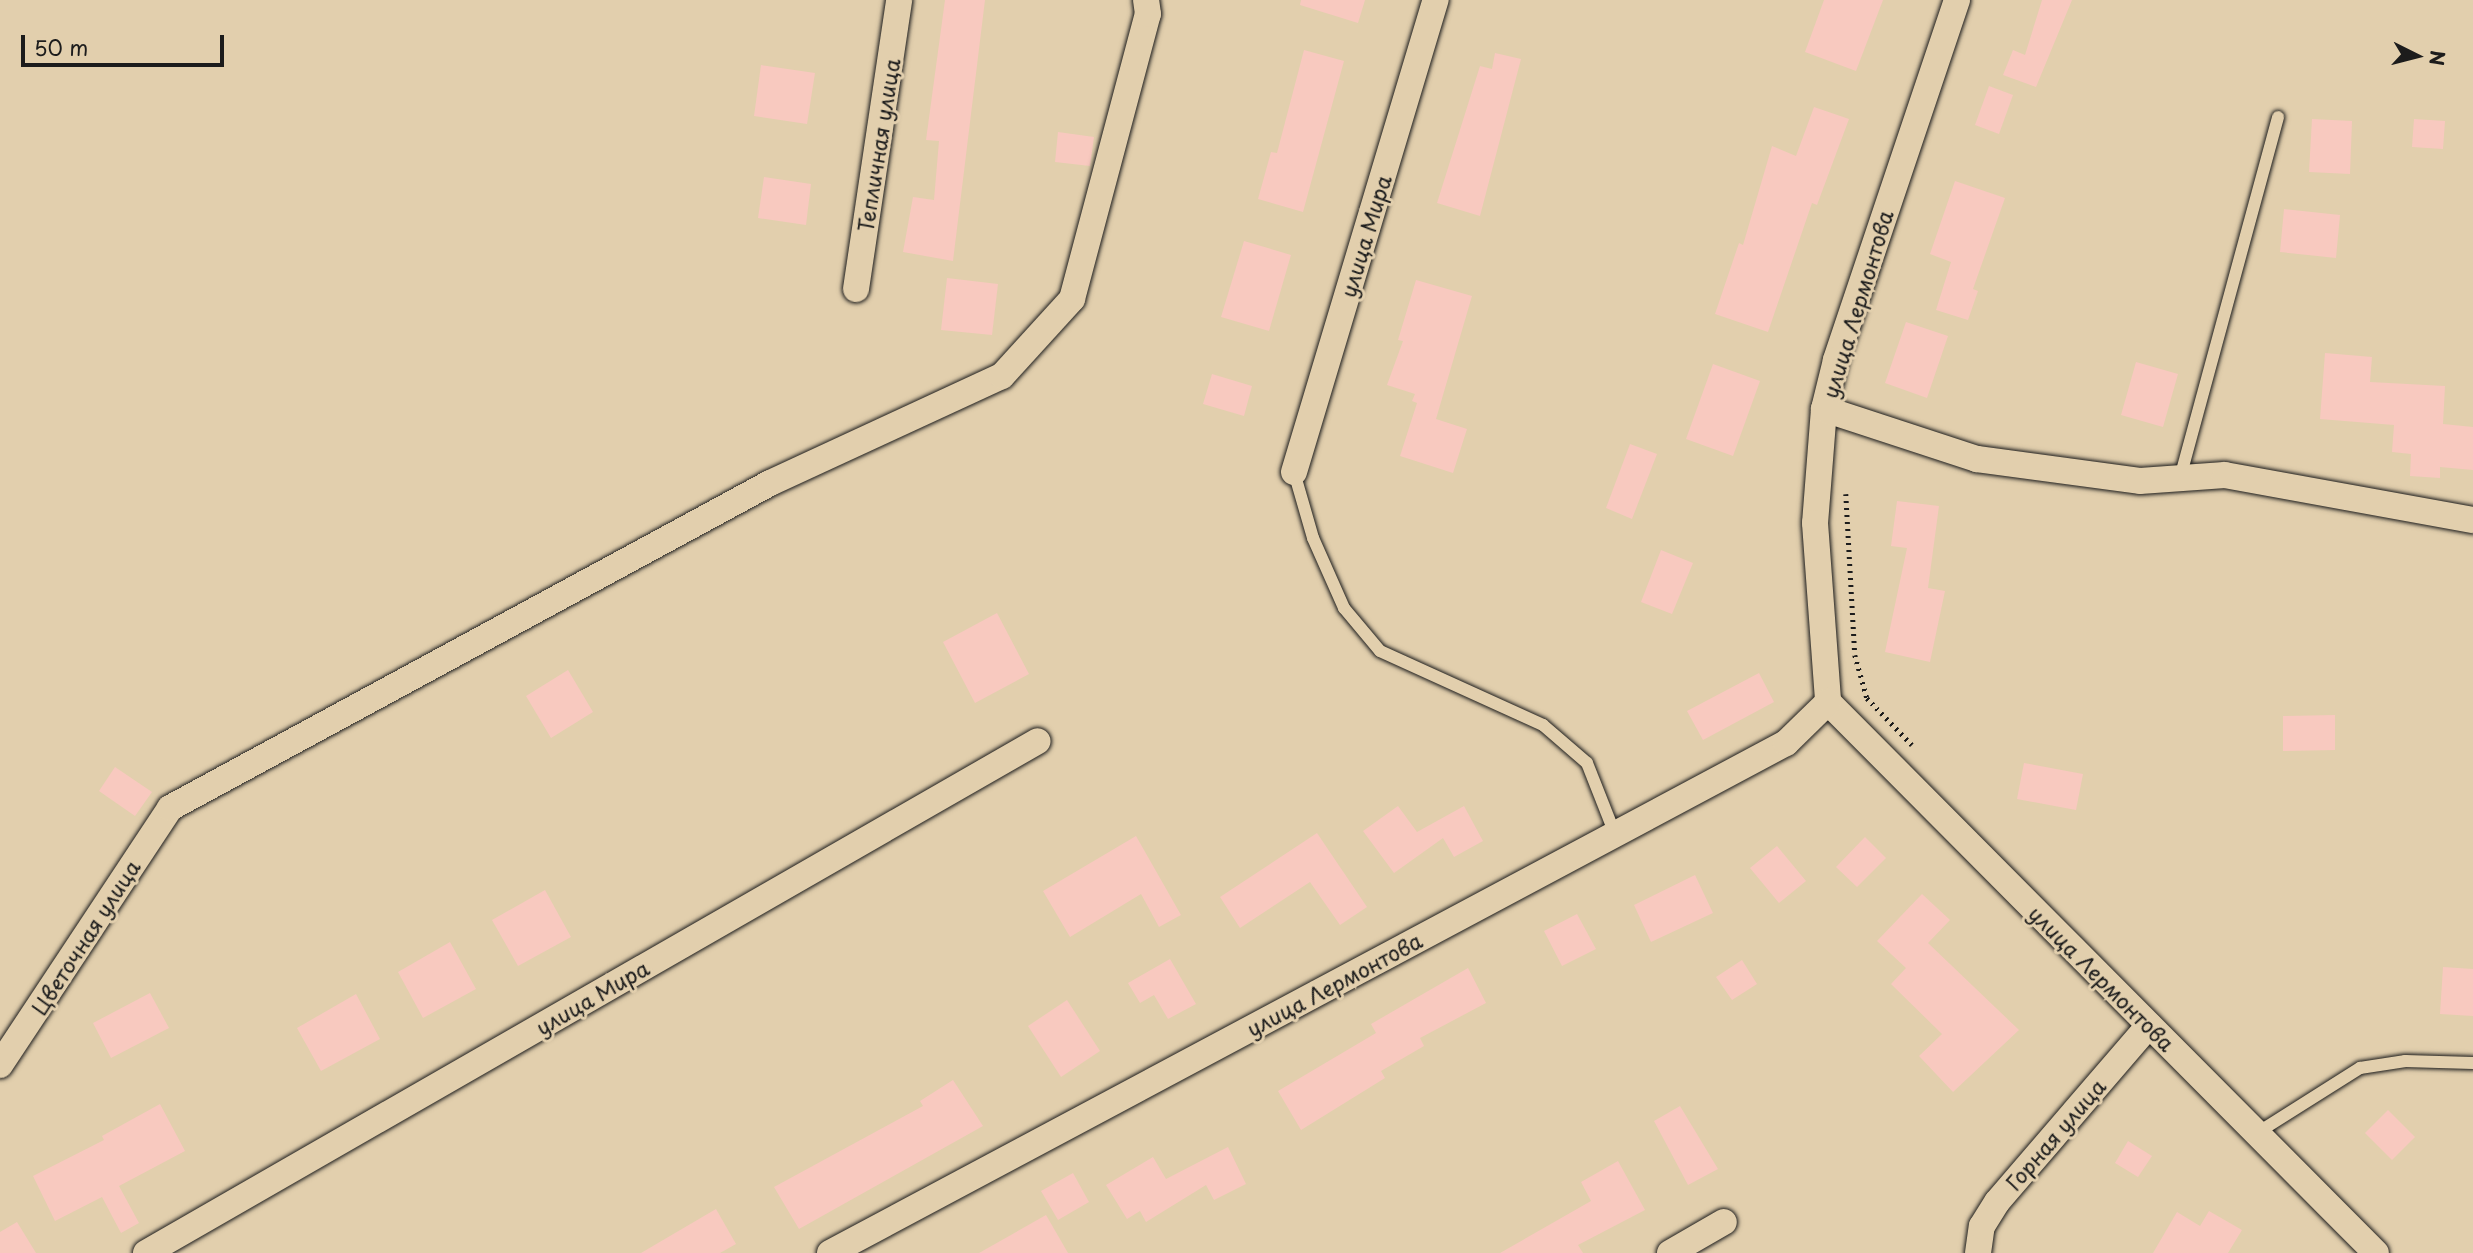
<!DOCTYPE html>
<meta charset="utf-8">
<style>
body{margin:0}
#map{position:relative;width:2473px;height:1253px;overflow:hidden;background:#e2cfad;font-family:"Playpen Sans",sans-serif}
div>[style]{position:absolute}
.building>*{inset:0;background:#f8c9bf}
.path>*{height:4.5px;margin-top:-2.25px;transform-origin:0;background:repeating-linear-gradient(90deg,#1c1c1c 0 2px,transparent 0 7px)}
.roads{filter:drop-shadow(0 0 2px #1c1c1c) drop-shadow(0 0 2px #1c1c1c)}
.service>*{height:12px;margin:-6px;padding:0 6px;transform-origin:6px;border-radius:6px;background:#e2cfad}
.minor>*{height:26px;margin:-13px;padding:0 13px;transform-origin:13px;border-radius:13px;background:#e2cfad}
span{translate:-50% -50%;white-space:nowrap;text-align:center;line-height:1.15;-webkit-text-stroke:6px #e2cfad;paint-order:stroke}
.street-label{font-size:21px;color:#1c1c1c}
.north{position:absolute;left:2382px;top:21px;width:70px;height:70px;-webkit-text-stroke:5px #e2cfad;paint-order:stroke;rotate:96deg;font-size:19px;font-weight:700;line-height:28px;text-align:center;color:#1c1c1c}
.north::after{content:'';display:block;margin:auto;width:24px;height:32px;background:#1c1c1c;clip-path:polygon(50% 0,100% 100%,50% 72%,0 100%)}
.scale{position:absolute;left:21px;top:35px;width:203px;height:32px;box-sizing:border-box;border:4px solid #1c1c1c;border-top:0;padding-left:9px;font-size:21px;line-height:24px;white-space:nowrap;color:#1c1c1c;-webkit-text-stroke:5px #e2cfad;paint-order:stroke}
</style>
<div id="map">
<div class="building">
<div style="clip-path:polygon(945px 0,985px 0,953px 261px,903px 252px,913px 197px,934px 200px,939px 141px,926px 140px)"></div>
<div style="clip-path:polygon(1301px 0,1365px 0,1358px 23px,1300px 5px)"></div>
<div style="clip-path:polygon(1824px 0,1883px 0,1856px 71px,1805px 52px)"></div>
<div style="clip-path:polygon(2042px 0,2072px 0,2036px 87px,2003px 75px,2013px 50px,2025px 55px)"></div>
<div style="clip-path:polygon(1304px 50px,1344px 61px,1303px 212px,1258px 199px,1271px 152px,1277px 153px)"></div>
<div style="clip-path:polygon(1495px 53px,1521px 59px,1480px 216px,1437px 203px,1480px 66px,1492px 69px)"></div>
<div style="clip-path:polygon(761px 65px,815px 73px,807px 124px,754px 116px)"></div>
<div style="clip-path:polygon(1989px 86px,2013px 95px,1999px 134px,1975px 125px)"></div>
<div style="clip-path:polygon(1814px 107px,1849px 119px,1817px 205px,1812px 203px,1768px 332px,1715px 314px,1739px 243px,1743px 245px,1772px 146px,1796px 156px)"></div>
<div style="clip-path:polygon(2312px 119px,2352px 121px,2350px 174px,2309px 172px)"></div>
<div style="clip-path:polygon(2414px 119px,2445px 121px,2443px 149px,2412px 147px)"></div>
<div style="clip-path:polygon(1058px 132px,1094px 137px,1090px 166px,1055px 162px)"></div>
<div style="clip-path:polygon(764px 177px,811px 184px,806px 225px,758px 218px)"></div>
<div style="clip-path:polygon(1955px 181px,2005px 198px,1973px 289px,1978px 291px,1968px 320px,1936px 310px,1951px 262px,1930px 254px)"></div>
<div style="clip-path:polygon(2284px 209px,2340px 215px,2336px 258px,2280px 252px)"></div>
<div style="clip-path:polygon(1244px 241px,1291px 255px,1269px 331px,1221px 317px)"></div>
<div style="clip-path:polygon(947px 278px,998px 284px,992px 335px,941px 330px)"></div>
<div style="clip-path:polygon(1416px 280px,1472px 296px,1436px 419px,1467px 429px,1453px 473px,1400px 456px,1417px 403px,1412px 401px,1415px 394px,1387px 385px,1403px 341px,1398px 340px)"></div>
<div style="clip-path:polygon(1906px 322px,1948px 336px,1927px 398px,1885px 383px)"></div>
<div style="clip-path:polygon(2325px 353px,2372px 357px,2370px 382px,2445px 386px,2443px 424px,2473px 427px,2473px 470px,2440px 467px,2440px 478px,2410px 476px,2411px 454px,2392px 452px,2394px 425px,2320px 419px)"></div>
<div style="clip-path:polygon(2136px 362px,2178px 374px,2163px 427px,2121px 415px)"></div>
<div style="clip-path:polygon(1713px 364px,1760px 381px,1733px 456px,1686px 439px)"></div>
<div style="clip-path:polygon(1212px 374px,1252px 386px,1244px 416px,1203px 404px)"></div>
<div style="clip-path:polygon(1630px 444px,1657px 454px,1632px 519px,1606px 508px)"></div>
<div style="clip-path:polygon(1897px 501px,1939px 506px,1928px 588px,1945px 591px,1930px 662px,1885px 652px,1907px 548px,1891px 546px)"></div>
<div style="clip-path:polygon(1661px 550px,1693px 563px,1672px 614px,1641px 602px)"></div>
<div style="clip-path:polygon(997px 613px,1029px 674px,975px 703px,943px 642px)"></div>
<div style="clip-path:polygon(568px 670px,593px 712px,551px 738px,526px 696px)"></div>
<div style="clip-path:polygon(1759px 673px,1774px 702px,1703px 740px,1687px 711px)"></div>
<div style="clip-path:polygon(2335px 715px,2335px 750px,2283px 751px,2283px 716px)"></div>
<div style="clip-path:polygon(2024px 763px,2083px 774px,2076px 810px,2017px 799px)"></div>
<div style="clip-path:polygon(115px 767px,152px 792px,135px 816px,99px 791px)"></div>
<div style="clip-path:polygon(1398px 806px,1417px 832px,1464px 806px,1483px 841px,1454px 857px,1443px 838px,1394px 873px,1363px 831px)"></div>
<div style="clip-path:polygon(1317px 833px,1367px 907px,1340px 925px,1310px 882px,1240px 928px,1220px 897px)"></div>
<div style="clip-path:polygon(1136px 836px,1181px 915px,1159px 927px,1141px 894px,1070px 937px,1043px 891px)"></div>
<div style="clip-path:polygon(1865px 837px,1886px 858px,1857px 887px,1836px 867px)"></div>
<div style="clip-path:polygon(1777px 846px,1806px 881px,1779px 903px,1750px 868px)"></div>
<div style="clip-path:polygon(1695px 875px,1713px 913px,1651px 942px,1634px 905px)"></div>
<div style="clip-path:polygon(545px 890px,571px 937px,518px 966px,492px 920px)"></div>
<div style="clip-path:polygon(1922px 894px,1950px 920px,1928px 943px,2019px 1030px,1953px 1092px,1919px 1056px,1942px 1034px,1891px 984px,1906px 968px,1877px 941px)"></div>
<div style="clip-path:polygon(1577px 914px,1596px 949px,1562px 966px,1544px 931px)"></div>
<div style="clip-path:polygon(450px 942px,476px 989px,423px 1018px,398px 972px)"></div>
<div style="clip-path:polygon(1170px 959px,1196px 1004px,1168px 1019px,1154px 995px,1140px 1003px,1128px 983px)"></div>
<div style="clip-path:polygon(1742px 960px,1757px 984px,1732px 1000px,1716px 977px)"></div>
<div style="clip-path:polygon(2443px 967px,2473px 969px,2473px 1016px,2440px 1014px)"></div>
<div style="clip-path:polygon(1468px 968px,1486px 1003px,1420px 1038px,1424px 1046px,1381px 1071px,1385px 1078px,1301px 1130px,1278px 1091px,1376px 1033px,1371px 1024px)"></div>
<div style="clip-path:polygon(150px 993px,169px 1028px,111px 1058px,93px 1023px)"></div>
<div style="clip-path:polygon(356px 994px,380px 1039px,321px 1071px,297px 1028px)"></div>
<div style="clip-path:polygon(1067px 1000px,1100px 1051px,1061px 1077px,1028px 1026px)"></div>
<div style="clip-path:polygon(953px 1080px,983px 1126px,799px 1229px,774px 1187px,923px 1106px,920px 1101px)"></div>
<div style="clip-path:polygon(160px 1104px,185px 1151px,119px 1186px,139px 1223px,121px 1233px,102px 1197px,55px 1221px,33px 1176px,104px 1140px,102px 1136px)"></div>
<div style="clip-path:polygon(1680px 1106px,1718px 1169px,1688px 1185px,1654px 1121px)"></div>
<div style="clip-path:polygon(2388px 1110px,2415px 1137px,2392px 1160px,2365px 1133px)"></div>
<div style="clip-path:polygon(2128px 1141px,2152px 1156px,2138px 1177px,2115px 1163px)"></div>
<div style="clip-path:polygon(1228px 1147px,1246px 1184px,1214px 1200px,1206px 1185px,1146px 1222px,1140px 1211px,1127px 1219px,1106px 1185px,1153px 1157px,1166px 1179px)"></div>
<div style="clip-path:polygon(1618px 1161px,1645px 1210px,1578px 1245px,1583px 1253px,1500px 1253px,1591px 1201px,1581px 1182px)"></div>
<div style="clip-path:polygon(1073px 1173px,1089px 1202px,1058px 1220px,1041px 1191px)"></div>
<div style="clip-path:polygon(716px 1209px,736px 1244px,720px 1253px,641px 1253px)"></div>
<div style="clip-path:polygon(2209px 1211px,2242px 1230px,2228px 1253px,2153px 1253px,2177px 1212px,2200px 1226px)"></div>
<div style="clip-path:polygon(1046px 1215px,1068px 1253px,979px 1253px)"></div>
<div style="clip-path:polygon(17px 1222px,36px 1253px,0 1253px,0 1232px)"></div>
</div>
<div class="path">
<div style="left:1846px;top:494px;width:161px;rotate:86.8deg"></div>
<div style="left:1855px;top:655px;width:45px;rotate:74.4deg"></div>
<div style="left:1867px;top:698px;width:65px;rotate:46.2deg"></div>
</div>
<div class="roads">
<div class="service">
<div style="left:1294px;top:472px;width:69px;rotate:73.9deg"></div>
<div style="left:1313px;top:538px;width:77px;rotate:66.1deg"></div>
<div style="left:1344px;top:608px;width:56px;rotate:50.1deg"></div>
<div style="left:1380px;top:651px;width:179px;rotate:24.4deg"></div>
<div style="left:1543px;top:725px;width:58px;rotate:40.8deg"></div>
<div style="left:1587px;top:763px;width:76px;rotate:68.5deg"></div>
<div style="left:2180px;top:478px;width:374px;rotate:-74.8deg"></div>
<div style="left:2257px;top:1133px;width:122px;rotate:-32.3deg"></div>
<div style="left:2360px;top:1068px;width:46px;rotate:-8.8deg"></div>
<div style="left:2405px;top:1061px;width:68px;rotate:1.7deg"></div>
</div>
<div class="minor">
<div style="left:1957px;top:0;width:380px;rotate:108.6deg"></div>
<div style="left:1836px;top:360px;width:50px;rotate:103.8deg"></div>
<div style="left:1824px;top:409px;width:114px;rotate:94.5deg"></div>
<div style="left:1815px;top:523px;width:179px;rotate:85.8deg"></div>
<div style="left:1828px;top:702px;width:777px;rotate:45.16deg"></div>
<div style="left:856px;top:289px;width:292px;rotate:-81.5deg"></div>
<div style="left:1824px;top:409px;width:161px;rotate:18.1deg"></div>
<div style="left:1977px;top:459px;width:164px;rotate:7.7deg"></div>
<div style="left:2140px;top:481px;width:85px;rotate:-4deg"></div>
<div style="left:2225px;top:475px;width:252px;rotate:10.3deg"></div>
<div style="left:1294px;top:472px;width:493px;rotate:-73.3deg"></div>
<div style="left:0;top:1065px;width:308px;rotate:-56.5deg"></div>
<div style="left:170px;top:808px;width:682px;rotate:-28.44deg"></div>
<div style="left:770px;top:483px;width:255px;rotate:-24.8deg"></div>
<div style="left:1002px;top:376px;width:104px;rotate:-47.7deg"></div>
<div style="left:1072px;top:299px;width:295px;rotate:-75.1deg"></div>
<div style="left:1148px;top:14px;width:14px;rotate:-98deg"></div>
<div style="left:146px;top:1253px;width:1028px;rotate:-29.86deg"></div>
<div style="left:830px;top:1253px;width:1084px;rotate:-28.08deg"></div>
<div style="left:1786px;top:743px;width:59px;rotate:-44.3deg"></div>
<div style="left:1670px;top:1253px;width:62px;rotate:-29.9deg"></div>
<div style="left:1978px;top:1253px;width:27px;rotate:-82deg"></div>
<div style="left:1982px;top:1226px;width:28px;rotate:-58deg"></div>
<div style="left:1997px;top:1202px;width:233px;rotate:-49.3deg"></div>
</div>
</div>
<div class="street-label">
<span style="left:878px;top:145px;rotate:-81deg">Тепличная улица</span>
<span style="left:1365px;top:236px;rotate:-73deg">улица Мира</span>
<span style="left:1857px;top:304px;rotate:-73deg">улица Лермонтова</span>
<span style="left:85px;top:937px;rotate:-57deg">Цветочная улица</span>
<span style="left:2102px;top:978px;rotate:45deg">улица Лермонтова</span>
<span style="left:1334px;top:984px;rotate:-28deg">улица Лермонтова</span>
<span style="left:592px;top:997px;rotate:-30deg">улица Мира</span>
<span style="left:2055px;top:1134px;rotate:-49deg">Горная улица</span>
</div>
<div class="north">N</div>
<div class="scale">50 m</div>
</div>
